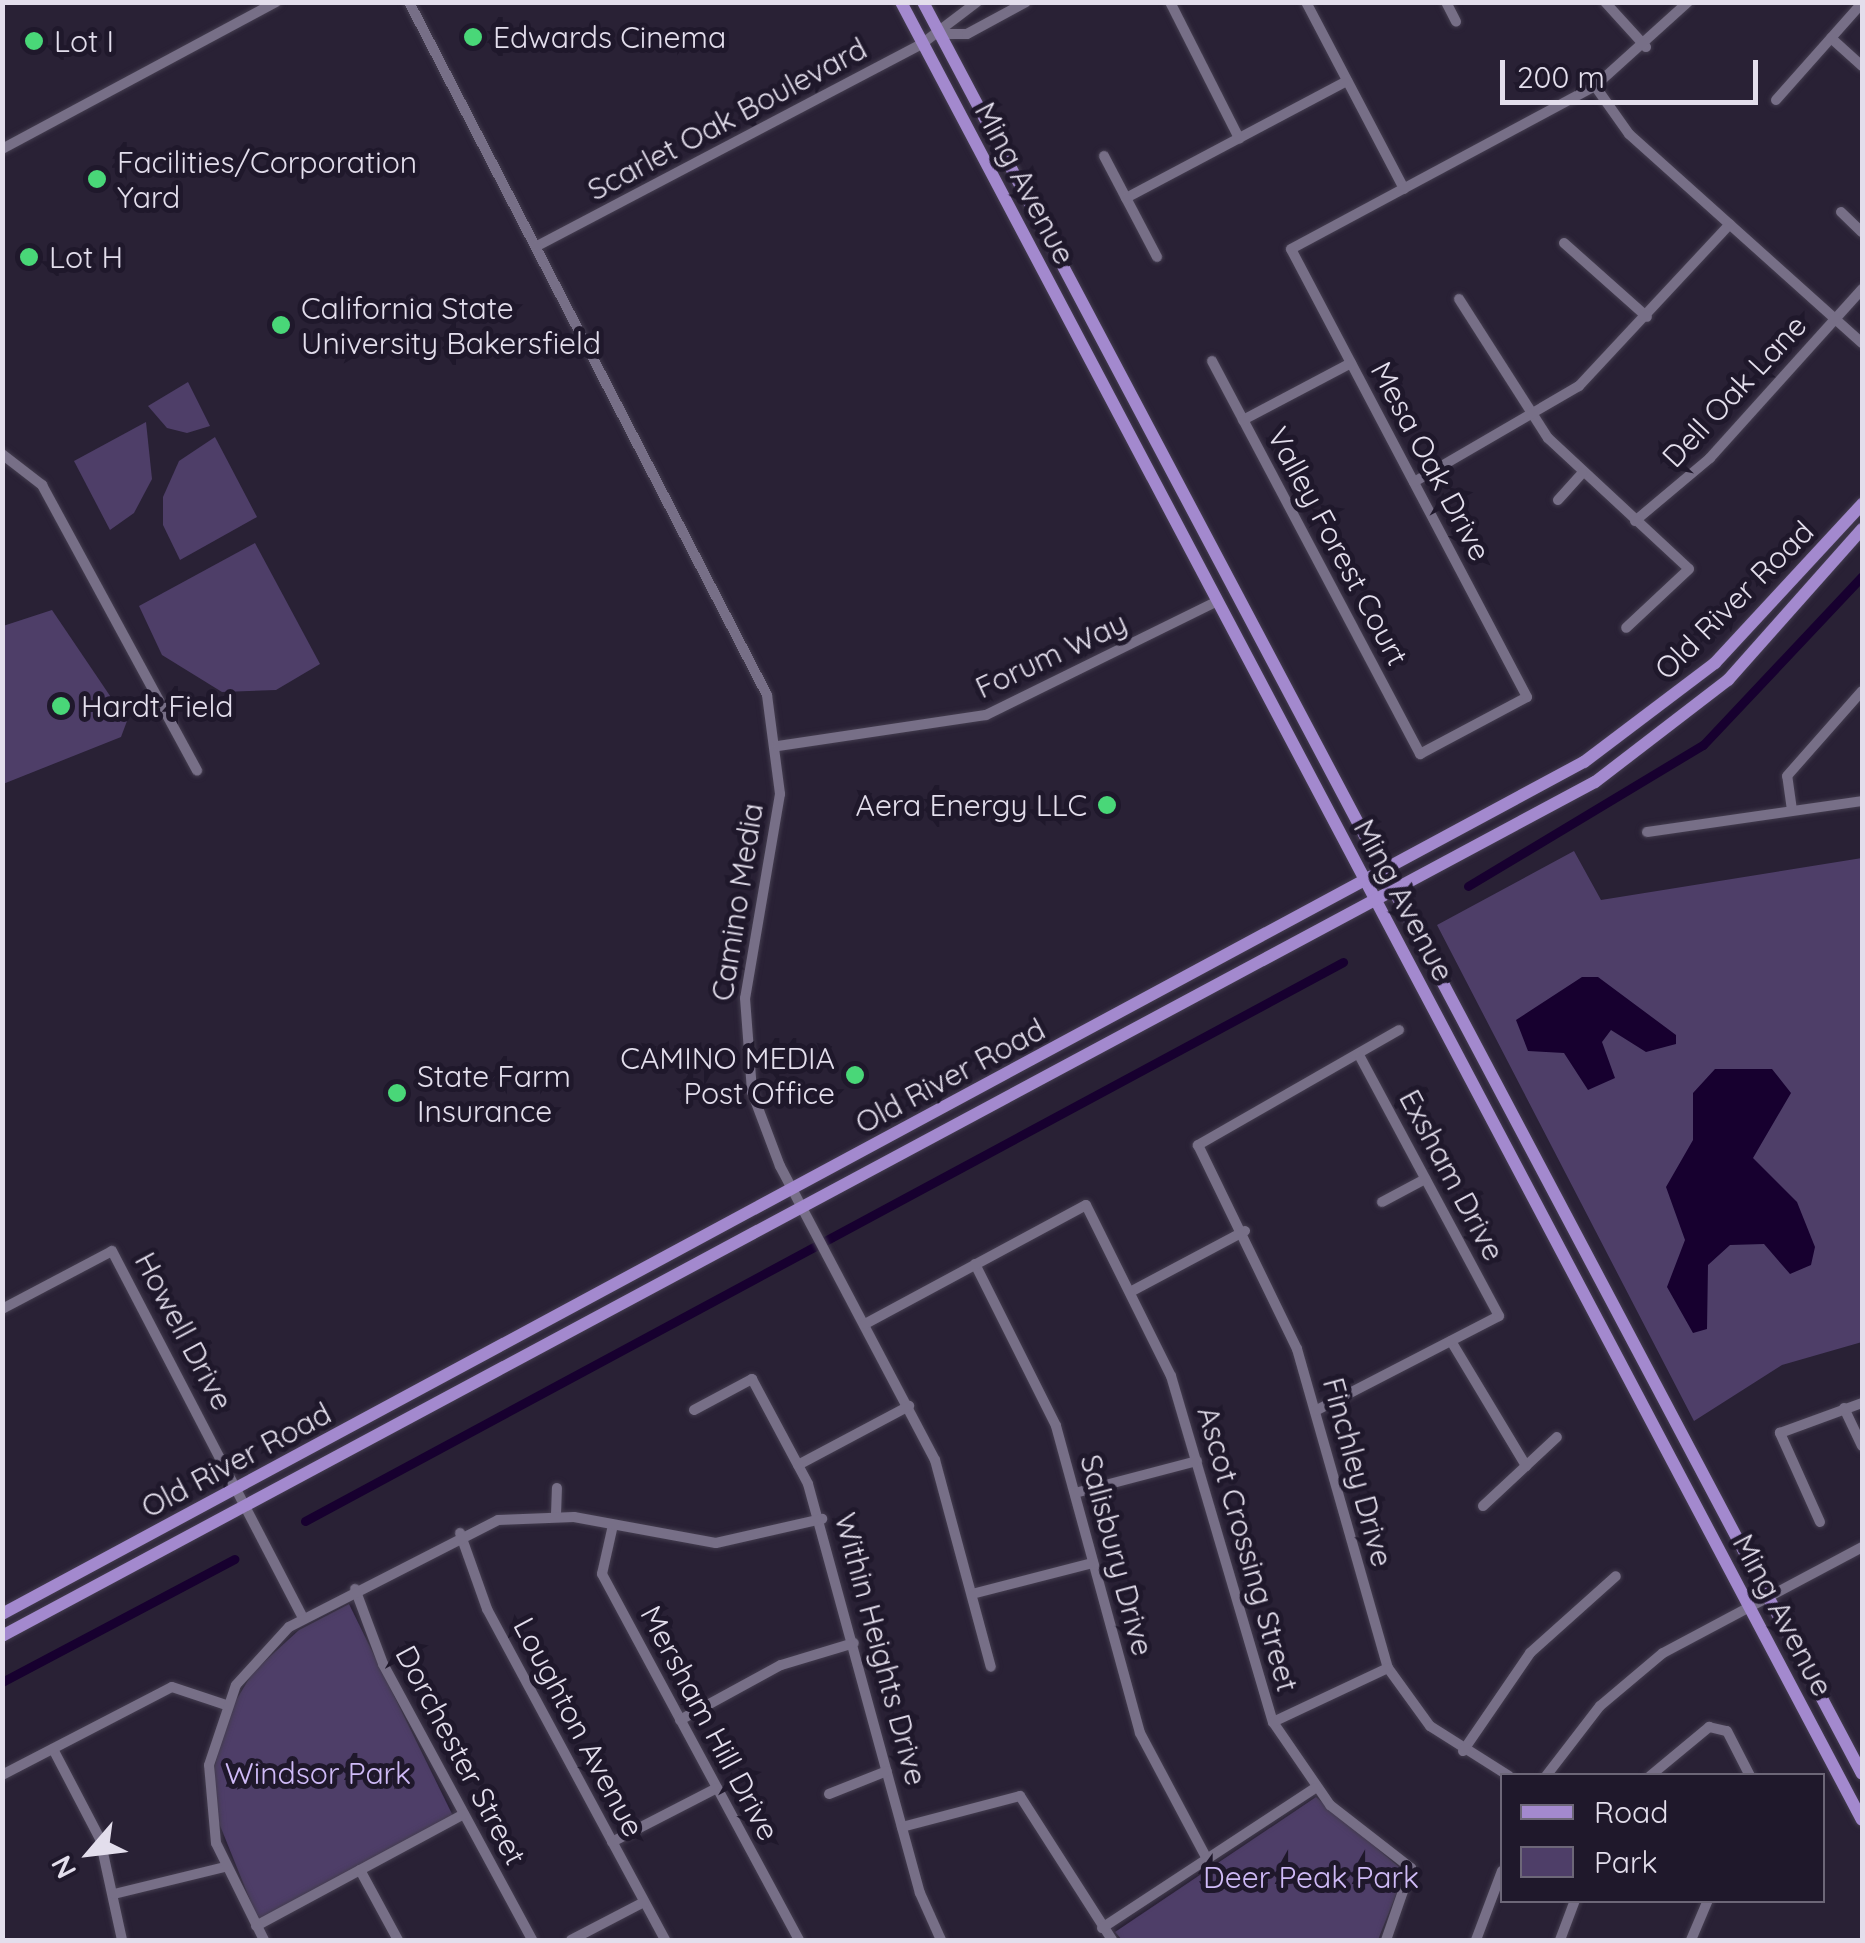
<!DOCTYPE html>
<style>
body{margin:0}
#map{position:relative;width:1865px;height:1943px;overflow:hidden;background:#292135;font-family:Quicksand,sans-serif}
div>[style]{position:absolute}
.green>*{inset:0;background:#4e3e68}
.water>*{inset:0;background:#17002f}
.canal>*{height:9px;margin:-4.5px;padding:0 4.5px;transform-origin:4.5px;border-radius:4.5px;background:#17002f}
.roads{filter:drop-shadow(0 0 2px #443d4f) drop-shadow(0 0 2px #443d4f)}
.minor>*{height:10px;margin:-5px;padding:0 5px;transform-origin:5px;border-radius:5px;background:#776f87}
.major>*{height:12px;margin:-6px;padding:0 6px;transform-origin:6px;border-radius:6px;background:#a389ce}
.dots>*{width:28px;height:28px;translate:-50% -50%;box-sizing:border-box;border:5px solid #1f182b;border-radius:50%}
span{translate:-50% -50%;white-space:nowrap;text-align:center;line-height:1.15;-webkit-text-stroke:10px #1f182b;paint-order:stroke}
.poi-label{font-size:30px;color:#e3deec}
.left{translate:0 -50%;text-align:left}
.right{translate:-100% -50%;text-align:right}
.street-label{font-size:30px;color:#e3deec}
.park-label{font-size:30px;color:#cfbaf7}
.frame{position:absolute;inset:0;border:5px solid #e3deec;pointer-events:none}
.legend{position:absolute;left:1500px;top:1773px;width:325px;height:130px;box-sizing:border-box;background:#1f182b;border:2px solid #6d6778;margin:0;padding:12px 18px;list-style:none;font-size:30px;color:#e3deec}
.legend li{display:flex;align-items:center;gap:20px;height:50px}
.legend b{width:50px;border:2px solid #6d6778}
.north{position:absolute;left:40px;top:1803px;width:100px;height:100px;-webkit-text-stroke:8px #1f182b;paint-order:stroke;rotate:242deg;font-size:28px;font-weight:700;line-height:40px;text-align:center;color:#e3deec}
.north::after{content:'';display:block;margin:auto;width:35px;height:45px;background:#e3deec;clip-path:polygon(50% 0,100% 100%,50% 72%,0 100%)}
.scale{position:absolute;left:1500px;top:60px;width:258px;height:45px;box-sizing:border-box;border:5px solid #e3deec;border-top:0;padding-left:12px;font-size:30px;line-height:35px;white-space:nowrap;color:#e3deec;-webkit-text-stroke:8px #1f182b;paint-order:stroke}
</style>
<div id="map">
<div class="green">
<div style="clip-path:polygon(188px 382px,210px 426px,187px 433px,167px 428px,148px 406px)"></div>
<div style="clip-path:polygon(146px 422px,152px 479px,134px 513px,110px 530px,74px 461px)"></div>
<div style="clip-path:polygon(215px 437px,257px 517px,180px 560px,163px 525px,163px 497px,179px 461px)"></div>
<div style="clip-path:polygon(255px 543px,320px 664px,276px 690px,222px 692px,162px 655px,139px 606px)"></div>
<div style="clip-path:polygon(52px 610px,127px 721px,121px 737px,3px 784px,3px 626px)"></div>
<div style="clip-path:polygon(1574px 851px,1601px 900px,1862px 858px,1862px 1342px,1782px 1365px,1694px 1421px,1437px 925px)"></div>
<div style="clip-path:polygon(349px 1604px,453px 1816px,258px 1920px,215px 1813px,215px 1765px,229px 1712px,253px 1672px,299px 1630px)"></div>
<div style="clip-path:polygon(1316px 1797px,1405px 1872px,1378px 1940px,1122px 1940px,1115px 1932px)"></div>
</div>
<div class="water">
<div style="clip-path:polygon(1582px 977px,1598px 977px,1676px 1035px,1676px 1044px,1646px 1052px,1611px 1030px,1602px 1042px,1615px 1078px,1588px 1090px,1564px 1053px,1528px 1051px,1516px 1020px)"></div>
<div style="clip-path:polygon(1715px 1069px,1772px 1069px,1791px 1093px,1753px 1158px,1797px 1202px,1815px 1247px,1811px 1265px,1790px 1274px,1764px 1244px,1730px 1245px,1708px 1265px,1707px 1329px,1693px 1333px,1667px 1287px,1685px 1240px,1666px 1187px,1693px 1140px,1693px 1093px)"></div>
</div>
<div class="canal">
<div style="left:1468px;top:886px;width:274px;rotate:-31deg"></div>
<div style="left:1703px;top:745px;width:232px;rotate:-46.7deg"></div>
<div style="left:305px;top:1521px;width:1179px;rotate:-28.3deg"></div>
<div style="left:2px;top:1682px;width:263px;rotate:-27.9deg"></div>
</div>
<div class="roads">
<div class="minor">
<div style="left:409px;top:2px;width:780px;rotate:62.68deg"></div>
<div style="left:767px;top:695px;width:100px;rotate:82.5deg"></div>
<div style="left:780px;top:794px;width:207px;rotate:99.7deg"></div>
<div style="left:745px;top:998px;width:94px;rotate:85.7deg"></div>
<div style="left:752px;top:1092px;width:79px;rotate:69.3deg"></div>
<div style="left:780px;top:1166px;width:332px;rotate:62.2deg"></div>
<div style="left:935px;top:1460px;width:214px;rotate:74.9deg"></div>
<div style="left:1170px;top:2px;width:153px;rotate:63.1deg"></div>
<div style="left:1306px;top:2px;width:211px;rotate:62.3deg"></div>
<div style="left:1446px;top:2px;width:22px;rotate:63deg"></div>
<div style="left:1605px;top:2px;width:61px;rotate:47.7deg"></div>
<div style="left:939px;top:34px;width:28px"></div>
<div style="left:967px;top:34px;width:67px;rotate:-28.5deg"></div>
<div style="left:1831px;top:38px;width:42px;rotate:42.1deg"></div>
<div style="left:1595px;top:86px;width:59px;rotate:54.7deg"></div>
<div style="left:1629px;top:134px;width:313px;rotate:41.9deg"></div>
<div style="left:1776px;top:100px;width:130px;rotate:-48.4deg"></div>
<div style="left:2px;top:149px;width:311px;rotate:-28.2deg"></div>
<div style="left:1104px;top:156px;width:114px;rotate:62.3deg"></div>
<div style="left:1126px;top:198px;width:250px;rotate:-27.9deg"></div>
<div style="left:1841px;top:212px;width:29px;rotate:44deg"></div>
<div style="left:1564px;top:243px;width:111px;rotate:41.7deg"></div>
<div style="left:537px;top:246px;width:436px;rotate:-27.7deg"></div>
<div style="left:923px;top:43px;width:68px;rotate:-37.2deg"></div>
<div style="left:1459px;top:299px;width:165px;rotate:57.4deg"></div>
<div style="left:1548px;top:438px;width:192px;rotate:42.9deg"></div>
<div style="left:1689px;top:569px;width:86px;rotate:136.9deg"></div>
<div style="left:1212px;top:361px;width:445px;rotate:62.1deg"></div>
<div style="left:1420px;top:754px;width:121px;rotate:-28deg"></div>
<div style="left:1527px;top:697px;width:506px;rotate:-117.78deg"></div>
<div style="left:1291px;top:249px;width:345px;rotate:-28.2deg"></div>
<div style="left:1595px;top:86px;width:125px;rotate:-42.1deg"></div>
<div style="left:1243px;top:420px;width:122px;rotate:-27.8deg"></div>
<div style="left:2px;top:454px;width:51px;rotate:37.8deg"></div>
<div style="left:42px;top:485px;width:325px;rotate:61.5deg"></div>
<div style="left:1414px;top:482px;width:191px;rotate:-30.2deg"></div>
<div style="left:1579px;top:386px;width:221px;rotate:-47deg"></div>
<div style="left:1558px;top:500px;width:36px;rotate:-48deg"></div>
<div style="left:1635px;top:521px;width:98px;rotate:-40deg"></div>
<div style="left:1710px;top:458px;width:227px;rotate:-48deg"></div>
<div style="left:778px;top:746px;width:210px;rotate:-8.5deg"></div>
<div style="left:986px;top:715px;width:258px;rotate:-26.2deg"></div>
<div style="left:1792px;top:810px;width:34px;rotate:-98deg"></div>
<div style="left:1787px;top:776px;width:113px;rotate:-48.6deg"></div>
<div style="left:1647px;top:832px;width:217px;rotate:-8.2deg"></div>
<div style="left:1399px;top:1030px;width:232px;rotate:150.2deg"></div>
<div style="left:1198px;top:1145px;width:227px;rotate:64.1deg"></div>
<div style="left:1297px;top:1349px;width:332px;rotate:74.1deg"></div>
<div style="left:1388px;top:1668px;width:72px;rotate:54.1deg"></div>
<div style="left:1430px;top:1726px;width:93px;rotate:32.3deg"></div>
<div style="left:1382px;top:1202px;width:49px;rotate:-28.1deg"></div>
<div style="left:975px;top:1264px;width:181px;rotate:63.4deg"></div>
<div style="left:1056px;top:1426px;width:318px;rotate:74.7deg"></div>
<div style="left:1140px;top:1733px;width:143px;rotate:62deg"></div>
<div style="left:1132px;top:1291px;width:128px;rotate:-28deg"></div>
<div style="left:2px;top:1309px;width:124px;rotate:-27.8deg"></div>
<div style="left:112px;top:1251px;width:414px;rotate:62.5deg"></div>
<div style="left:865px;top:1324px;width:251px;rotate:-28.3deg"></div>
<div style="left:1086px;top:1205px;width:191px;rotate:63.6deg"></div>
<div style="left:1171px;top:1376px;width:361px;rotate:73.6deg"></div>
<div style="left:1273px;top:1722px;width:101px;rotate:55.5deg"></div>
<div style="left:1330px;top:1805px;width:103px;rotate:37.9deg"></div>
<div style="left:1411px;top:1868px;width:76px;rotate:109.1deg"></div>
<div style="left:1451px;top:1341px;width:146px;rotate:59deg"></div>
<div style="left:1844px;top:1408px;width:42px;rotate:64.7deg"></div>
<div style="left:694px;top:1410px;width:66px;rotate:-28.1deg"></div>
<div style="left:752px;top:1379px;width:119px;rotate:61.9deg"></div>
<div style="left:808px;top:1484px;width:424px;rotate:74.7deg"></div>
<div style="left:920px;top:1893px;width:51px;rotate:65.9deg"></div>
<div style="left:1315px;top:1411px;width:207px;rotate:-27.3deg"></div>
<div style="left:1499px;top:1316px;width:294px;rotate:-118.2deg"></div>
<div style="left:798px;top:1465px;width:126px;rotate:-28deg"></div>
<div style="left:1075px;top:1493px;width:126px;rotate:-14.7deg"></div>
<div style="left:1483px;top:1506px;width:101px;rotate:-43deg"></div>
<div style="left:556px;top:1515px;width:27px;rotate:-88deg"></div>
<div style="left:1820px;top:1522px;width:98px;rotate:-114.2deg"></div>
<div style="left:1780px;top:1433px;width:87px;rotate:-20.1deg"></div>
<div style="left:613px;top:1525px;width:50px;rotate:102.7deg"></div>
<div style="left:602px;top:1574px;width:416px;rotate:61.7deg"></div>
<div style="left:460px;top:1533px;width:81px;rotate:70.4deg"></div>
<div style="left:487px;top:1609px;width:376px;rotate:61.7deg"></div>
<div style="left:355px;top:1589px;width:80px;rotate:69.5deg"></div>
<div style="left:383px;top:1664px;width:314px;rotate:61.6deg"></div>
<div style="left:972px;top:1594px;width:125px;rotate:-14.4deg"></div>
<div style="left:680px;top:1720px;width:115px;rotate:-28.6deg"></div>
<div style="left:781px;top:1665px;width:76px;rotate:-16.8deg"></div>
<div style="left:1273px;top:1722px;width:127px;rotate:-25.2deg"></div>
<div style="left:53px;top:1749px;width:102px;rotate:62.4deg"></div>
<div style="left:100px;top:1839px;width:103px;rotate:77.7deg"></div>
<div style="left:1463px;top:1751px;width:119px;rotate:-55.6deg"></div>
<div style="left:1530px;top:1653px;width:115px;rotate:-41.8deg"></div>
<div style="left:2px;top:1775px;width:191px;rotate:-27.4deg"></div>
<div style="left:172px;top:1687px;width:57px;rotate:18.4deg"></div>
<div style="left:1546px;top:1776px;width:88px;rotate:-52.4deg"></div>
<div style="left:1600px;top:1706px;width:82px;rotate:-40.1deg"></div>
<div style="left:1663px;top:1653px;width:225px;rotate:-28deg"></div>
<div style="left:1650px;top:1776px;width:77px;rotate:-39.7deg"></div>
<div style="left:1709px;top:1727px;width:18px;rotate:13deg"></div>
<div style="left:1727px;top:1731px;width:51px;rotate:62.9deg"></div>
<div style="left:829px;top:1794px;width:62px;rotate:-21.6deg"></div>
<div style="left:902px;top:1827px;width:122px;rotate:-14.7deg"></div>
<div style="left:1020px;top:1796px;width:171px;rotate:57.4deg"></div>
<div style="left:612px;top:1842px;width:118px;rotate:-27.2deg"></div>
<div style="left:360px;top:1870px;width:80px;rotate:61.5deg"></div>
<div style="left:114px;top:1894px;width:114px;rotate:-13.7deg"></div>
<div style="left:256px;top:1926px;width:236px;rotate:-28.3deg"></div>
<div style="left:1102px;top:1928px;width:255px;rotate:-33.3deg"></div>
<div style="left:264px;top:1940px;width:108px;rotate:-116.3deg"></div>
<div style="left:216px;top:1843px;width:78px;rotate:-95.1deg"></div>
<div style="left:209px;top:1765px;width:84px;rotate:-71.4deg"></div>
<div style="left:236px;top:1685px;width:79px;rotate:-47.6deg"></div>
<div style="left:289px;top:1627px;width:235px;rotate:-27.1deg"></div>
<div style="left:498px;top:1520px;width:76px;rotate:-2.3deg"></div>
<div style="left:574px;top:1517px;width:144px;rotate:10.4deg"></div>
<div style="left:716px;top:1543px;width:109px;rotate:-12.8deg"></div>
<div style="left:571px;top:1940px;width:82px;rotate:-27.5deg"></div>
<div style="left:1476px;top:1940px;width:74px;rotate:-69.4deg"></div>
<div style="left:1560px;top:1940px;width:43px;rotate:-69.4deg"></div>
<div style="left:1691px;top:1940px;width:43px;rotate:-67deg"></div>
</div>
<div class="major">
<div style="left:901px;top:2px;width:2056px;rotate:62.14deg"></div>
<div style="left:923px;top:2px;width:2005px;rotate:62.08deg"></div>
<div style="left:2px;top:1614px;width:1797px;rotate:-28.31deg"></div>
<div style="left:1584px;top:762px;width:164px;rotate:-37.1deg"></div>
<div style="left:1715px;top:663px;width:217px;rotate:-47.2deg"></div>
<div style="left:2px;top:1636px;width:1807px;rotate:-28.2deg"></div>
<div style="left:1595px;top:782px;width:168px;rotate:-37.5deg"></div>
<div style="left:1728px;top:680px;width:202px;rotate:-48.4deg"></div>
</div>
</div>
<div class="dots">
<div style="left:473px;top:37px;background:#49d778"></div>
<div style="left:34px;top:41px;background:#49d778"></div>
<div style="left:97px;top:179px;background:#49d778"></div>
<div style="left:29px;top:257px;background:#49d778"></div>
<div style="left:281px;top:325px;background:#49d778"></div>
<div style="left:61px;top:706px;background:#49d778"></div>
<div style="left:1107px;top:805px;background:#49d778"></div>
<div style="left:855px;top:1075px;background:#49d778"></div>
<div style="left:397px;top:1093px;background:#49d778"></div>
</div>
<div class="poi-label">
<span class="left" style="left:493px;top:37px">Edwards Cinema</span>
<span class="left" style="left:54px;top:41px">Lot I</span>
<span class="left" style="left:117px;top:179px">Facilities/Corporation<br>Yard</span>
<span class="left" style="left:49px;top:257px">Lot H</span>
<span class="left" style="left:301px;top:325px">California State<br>University Bakersfield</span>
<span class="left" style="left:81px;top:706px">Hardt Field</span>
<span class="right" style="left:1087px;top:805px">Aera Energy LLC</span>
<span class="right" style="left:835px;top:1075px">CAMINO MEDIA<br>Post Office</span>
<span class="left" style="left:417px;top:1093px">State Farm<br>Insurance</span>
</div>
<div class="street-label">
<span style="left:727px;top:119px;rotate:-28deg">Scarlet Oak Boulevard</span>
<span style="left:1025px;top:183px;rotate:62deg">Ming Avenue</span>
<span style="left:1734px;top:391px;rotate:-47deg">Dell Oak Lane</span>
<span style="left:1431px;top:461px;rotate:62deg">Mesa Oak Drive</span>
<span style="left:1338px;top:546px;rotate:62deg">Valley Forest Court</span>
<span style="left:1734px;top:600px;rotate:-45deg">Old River Road</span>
<span style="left:1051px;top:655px;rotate:-25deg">Forum Way</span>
<span style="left:1404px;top:900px;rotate:62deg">Ming Avenue</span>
<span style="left:737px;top:902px;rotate:-81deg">Camino Media</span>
<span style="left:950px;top:1076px;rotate:-28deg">Old River Road</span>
<span style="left:1452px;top:1175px;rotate:62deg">Exsham Drive</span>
<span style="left:184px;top:1331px;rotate:62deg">Howell Drive</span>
<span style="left:236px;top:1460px;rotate:-28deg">Old River Road</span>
<span style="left:1358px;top:1472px;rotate:75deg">Finchley Drive</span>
<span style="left:1248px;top:1549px;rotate:74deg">Ascot Crossing Street</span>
<span style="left:1117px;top:1555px;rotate:75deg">Salisbury Drive</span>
<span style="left:1783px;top:1615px;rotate:62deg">Ming Avenue</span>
<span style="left:881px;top:1649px;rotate:75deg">Within Heights Drive</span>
<span style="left:710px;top:1723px;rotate:62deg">Mersham Hill Drive</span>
<span style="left:579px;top:1727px;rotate:62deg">Loughton Avenue</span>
<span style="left:461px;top:1755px;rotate:62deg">Dorchester Street</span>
</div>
<div class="park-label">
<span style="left:318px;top:1773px">Windsor Park</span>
<span style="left:1311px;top:1877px">Deer Peak Park</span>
</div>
<div class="frame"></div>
<ul class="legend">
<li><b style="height:12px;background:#a389ce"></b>Road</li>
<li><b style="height:28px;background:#4e3e68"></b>Park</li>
</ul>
<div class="north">N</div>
<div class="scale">200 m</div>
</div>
